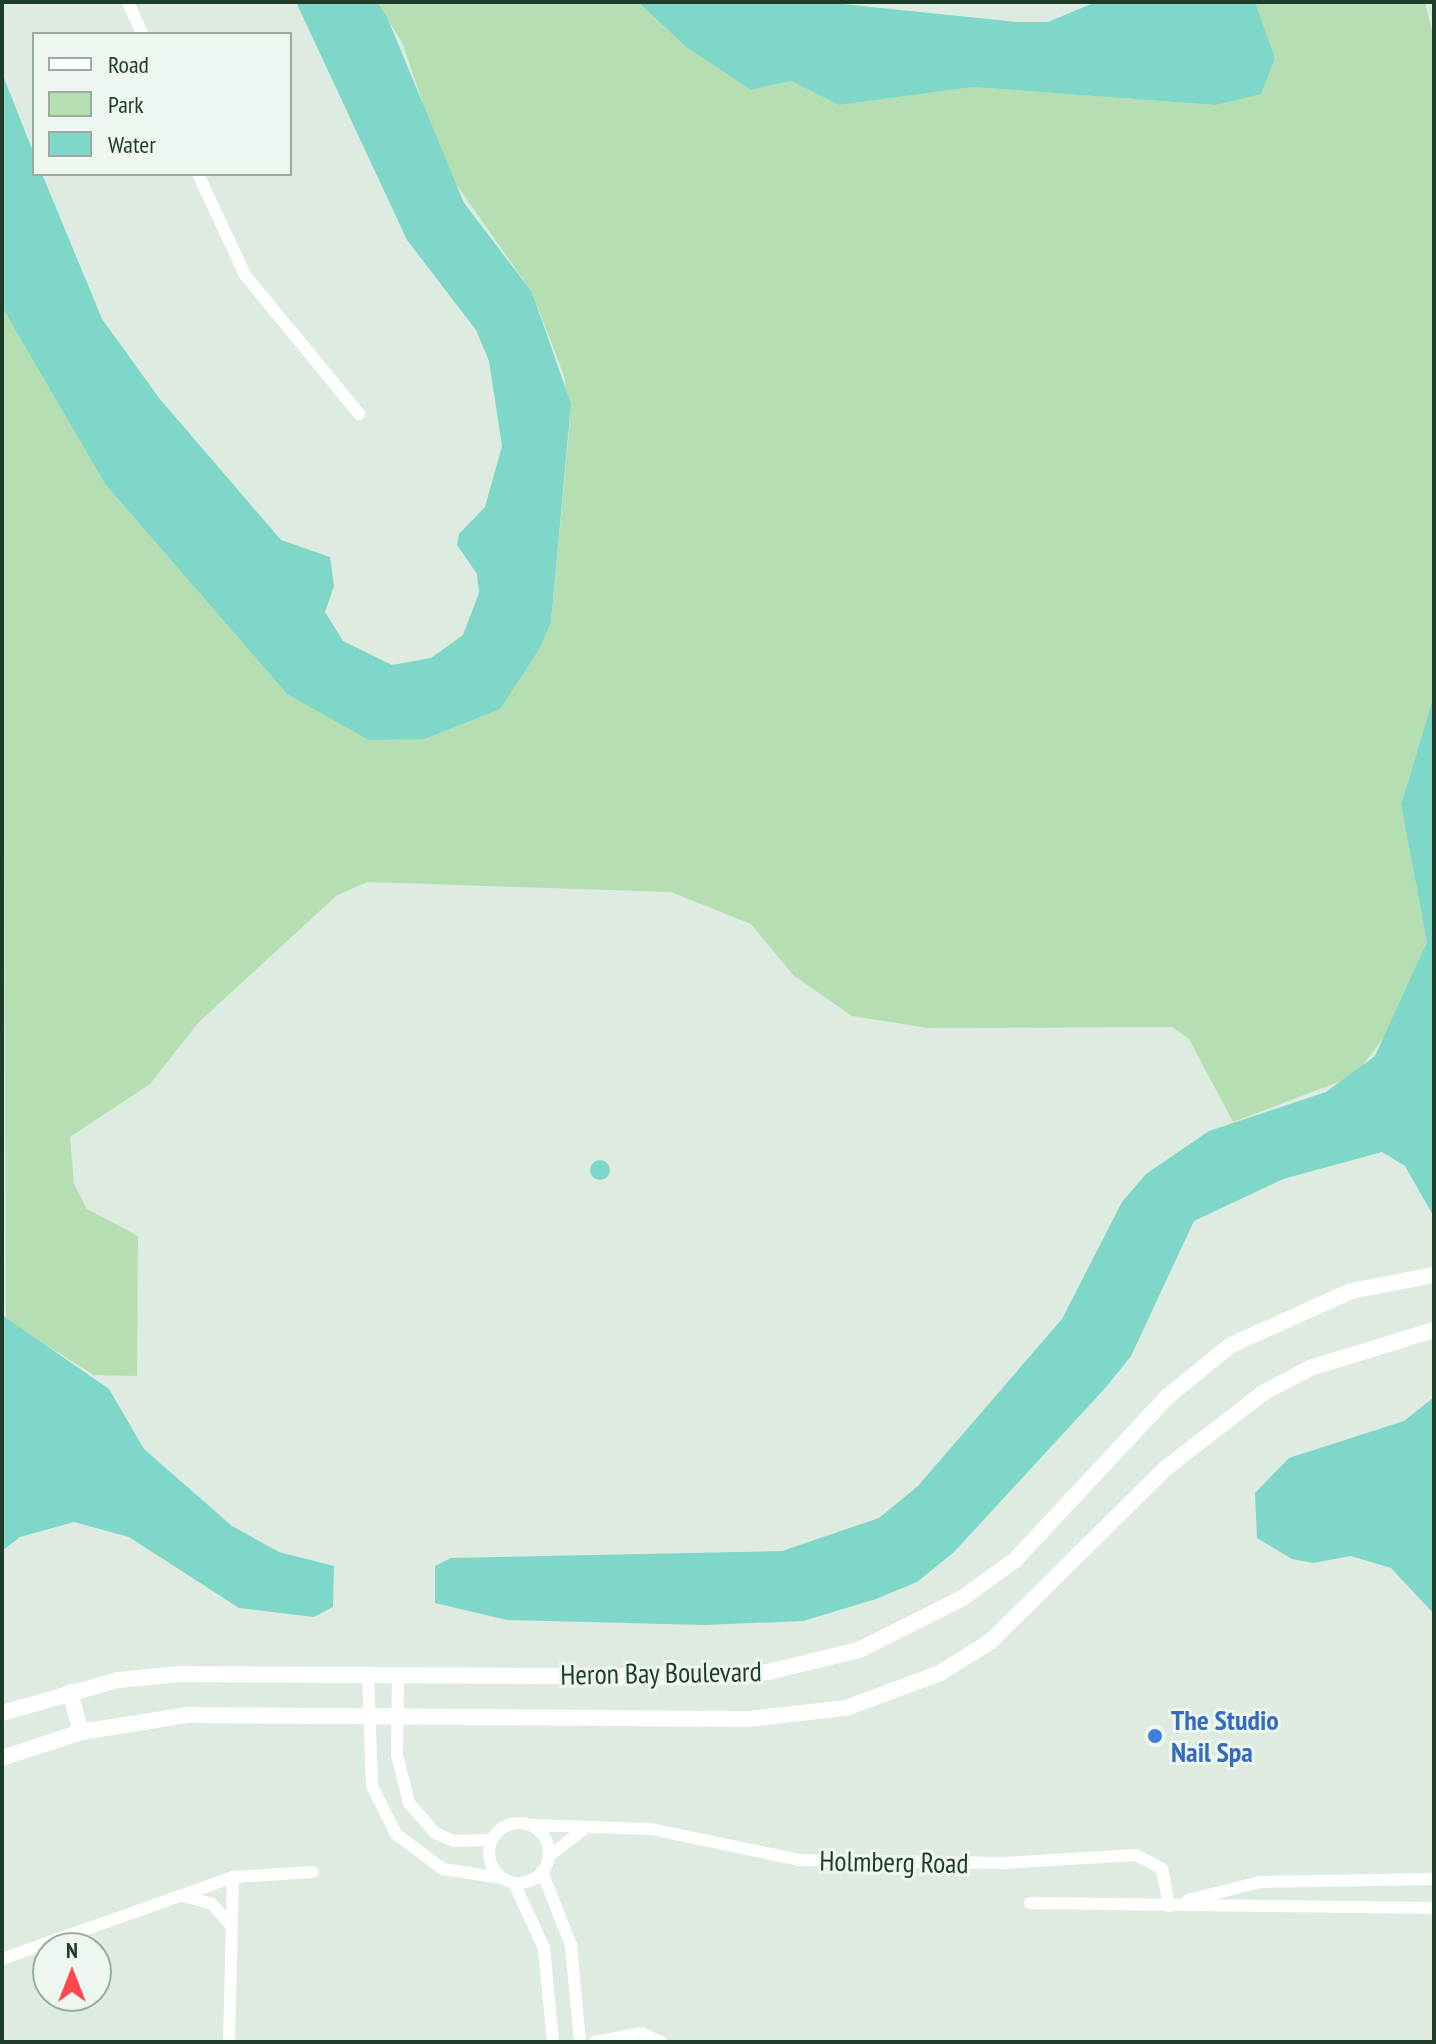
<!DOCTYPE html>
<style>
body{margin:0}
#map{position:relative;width:1436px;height:2044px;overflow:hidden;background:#ddebe0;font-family:"PT Sans Narrow",sans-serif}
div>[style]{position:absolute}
.green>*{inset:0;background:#b5dfb3}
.water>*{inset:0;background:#7ed7c9}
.round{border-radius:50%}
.minor>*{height:12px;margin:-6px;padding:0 6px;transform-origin:6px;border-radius:6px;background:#fff}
.minor>.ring{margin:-6px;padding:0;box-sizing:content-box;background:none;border:12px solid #fff;border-radius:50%}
.tertiary>*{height:16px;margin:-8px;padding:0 8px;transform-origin:8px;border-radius:8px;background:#fff}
.dots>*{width:22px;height:22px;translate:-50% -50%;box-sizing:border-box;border:4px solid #edf7ef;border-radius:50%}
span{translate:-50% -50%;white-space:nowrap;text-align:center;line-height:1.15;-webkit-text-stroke:6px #edf7ef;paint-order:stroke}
.street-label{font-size:28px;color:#1d3c2a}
.shop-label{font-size:28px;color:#366cbe;font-weight:700}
.left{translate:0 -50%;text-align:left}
.frame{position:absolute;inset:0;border:4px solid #1d3c2a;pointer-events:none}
.legend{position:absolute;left:32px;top:32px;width:260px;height:144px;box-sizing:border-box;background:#edf7ef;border:2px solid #9aaca0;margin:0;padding:10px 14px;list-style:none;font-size:24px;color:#1d3c2a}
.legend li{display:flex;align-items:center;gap:16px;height:40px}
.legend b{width:40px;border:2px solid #9aaca0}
.north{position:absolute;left:32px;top:1932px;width:80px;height:80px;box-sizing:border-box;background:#edf7ef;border:2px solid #9aaca0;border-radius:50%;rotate:0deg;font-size:22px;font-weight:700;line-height:32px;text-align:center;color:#1d3c2a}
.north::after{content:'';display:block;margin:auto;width:28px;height:36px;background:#ff4753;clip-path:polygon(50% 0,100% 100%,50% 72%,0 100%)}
</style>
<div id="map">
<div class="green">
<div style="clip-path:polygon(377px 2px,638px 2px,686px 47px,751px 90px,791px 81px,839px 105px,973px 87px,1215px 105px,1275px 58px,1255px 2px,1425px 2px,1434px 39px,1434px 695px,1401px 805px,1427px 941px,1393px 1026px,1354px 1076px,1233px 1122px,1189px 1039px,1172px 1027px,928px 1028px,852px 1016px,793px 975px,751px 924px,671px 892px,367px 882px,336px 896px,198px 1023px,150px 1084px,70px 1137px,74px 1184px,87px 1209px,138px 1236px,137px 1376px,94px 1375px,6px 1320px,2px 307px,105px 484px,287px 694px,425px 739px,499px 709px,551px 622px,570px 420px,564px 376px,532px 292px,444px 167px,403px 44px)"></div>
</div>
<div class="water">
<div style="clip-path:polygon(296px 2px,377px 2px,387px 17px,464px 203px,532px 292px,571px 404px,551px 622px,540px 648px,500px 709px,425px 739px,369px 740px,287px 694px,105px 484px,2px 307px,2px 73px,34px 154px,34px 174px,42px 174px,102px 319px,159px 398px,281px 540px,330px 557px,334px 586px,325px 612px,343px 641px,392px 665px,431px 658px,463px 635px,479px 593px,477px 574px,457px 545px,459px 534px,485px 507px,502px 446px,489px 361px,476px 330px,407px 240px)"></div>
<div style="clip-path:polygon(638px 2px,823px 2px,1017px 22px,1048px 22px,1096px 2px,1255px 2px,1275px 58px,1261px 94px,1215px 105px,973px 87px,839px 105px,791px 81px,751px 90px,686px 47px)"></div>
<div style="clip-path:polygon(1434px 695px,1434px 1217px,1405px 1166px,1382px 1152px,1283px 1179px,1194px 1221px,1131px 1356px,1107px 1386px,954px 1552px,917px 1582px,876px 1599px,803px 1621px,705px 1625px,507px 1620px,435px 1603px,435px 1566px,451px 1558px,782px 1551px,879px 1518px,918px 1486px,1062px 1319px,1122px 1202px,1146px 1174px,1209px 1131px,1326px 1092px,1375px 1056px,1427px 942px,1401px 805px)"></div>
<div class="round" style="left:590px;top:1160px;width:20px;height:20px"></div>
<div style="clip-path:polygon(2px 1315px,109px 1389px,144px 1449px,232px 1526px,279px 1552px,334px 1566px,333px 1607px,314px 1617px,239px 1608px,129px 1537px,74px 1522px,20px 1537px,2px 1551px)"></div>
<div style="clip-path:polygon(1434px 1397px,1434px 1614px,1391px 1568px,1351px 1556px,1313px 1563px,1292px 1559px,1257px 1538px,1255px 1493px,1289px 1458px,1404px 1421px)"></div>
</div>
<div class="minor">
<div style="left:128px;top:2px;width:35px;rotate:66deg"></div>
<div style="left:198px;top:174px;width:111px;rotate:65deg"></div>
<div style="left:245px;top:275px;width:180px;rotate:50.6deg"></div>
<div style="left:368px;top:1673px;width:113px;rotate:88deg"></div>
<div style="left:372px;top:1786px;width:54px;rotate:63.4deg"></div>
<div style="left:396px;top:1834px;width:59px;rotate:36.7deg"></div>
<div style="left:443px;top:1869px;width:60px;rotate:8.7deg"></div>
<div style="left:398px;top:1673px;width:82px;rotate:90.7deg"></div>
<div style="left:397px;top:1755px;width:49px;rotate:76deg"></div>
<div style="left:409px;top:1803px;width:40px;rotate:49deg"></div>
<div style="left:435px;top:1833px;width:21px;rotate:23deg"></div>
<div style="left:454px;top:1841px;width:37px;rotate:-2deg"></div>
<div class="ring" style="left:489px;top:1823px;width:48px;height:48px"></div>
<div style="left:532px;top:1825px;width:119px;rotate:1.9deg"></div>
<div style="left:651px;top:1829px;width:151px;rotate:11.8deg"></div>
<div style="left:799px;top:1860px;width:206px;rotate:0.8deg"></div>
<div style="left:1005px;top:1863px;width:131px;rotate:-3.5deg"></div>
<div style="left:1136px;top:1855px;width:30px;rotate:28deg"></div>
<div style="left:1162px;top:1869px;width:38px;rotate:79deg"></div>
<div style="left:549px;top:1856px;width:43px;rotate:-37.4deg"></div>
<div style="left:542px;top:1872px;width:79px;rotate:68.3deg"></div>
<div style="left:571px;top:1945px;width:97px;rotate:84.7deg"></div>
<div style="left:514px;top:1883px;width:72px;rotate:65.2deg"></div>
<div style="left:544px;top:1948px;width:94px;rotate:84.5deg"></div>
<div style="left:182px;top:1896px;width:30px;rotate:14deg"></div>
<div style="left:211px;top:1903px;width:30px;rotate:48deg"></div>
<div style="left:1188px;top:1900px;width:74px;rotate:-14deg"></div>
<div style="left:1260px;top:1882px;width:174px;rotate:-1deg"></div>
<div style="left:1030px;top:1903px;width:404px;rotate:0.7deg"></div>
<div style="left:2px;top:1959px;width:245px;rotate:-19.5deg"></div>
<div style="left:233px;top:1877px;width:80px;rotate:-3.6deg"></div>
<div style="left:229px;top:2042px;width:165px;rotate:-88.6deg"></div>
<div style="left:595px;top:2042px;width:47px;rotate:-11.1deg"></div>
<div style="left:641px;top:2033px;width:22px;rotate:24deg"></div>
</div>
<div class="tertiary">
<div style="left:70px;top:1692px;width:41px;rotate:74.6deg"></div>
<div style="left:2px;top:1713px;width:121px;rotate:-15.9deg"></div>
<div style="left:118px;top:1680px;width:62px;rotate:-5.5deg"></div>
<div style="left:180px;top:1674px;width:531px;rotate:0.32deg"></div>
<div style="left:711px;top:1677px;width:57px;rotate:-5deg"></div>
<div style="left:768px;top:1672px;width:94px;rotate:-13.6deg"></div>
<div style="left:859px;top:1650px;width:114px;rotate:-26.6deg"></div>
<div style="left:961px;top:1599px;width:67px;rotate:-35.8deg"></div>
<div style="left:1015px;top:1560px;width:224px;rotate:-47deg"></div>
<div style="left:1168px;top:1396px;width:81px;rotate:-39deg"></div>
<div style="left:1231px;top:1345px;width:132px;rotate:-24.2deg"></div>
<div style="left:1351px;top:1291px;width:85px;rotate:-10.9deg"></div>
<div style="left:2px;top:1758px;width:83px;rotate:-18.2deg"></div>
<div style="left:81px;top:1732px;width:107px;rotate:-9.1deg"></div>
<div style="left:187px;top:1715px;width:562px;rotate:0.41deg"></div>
<div style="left:749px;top:1719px;width:98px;rotate:-6.5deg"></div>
<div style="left:846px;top:1708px;width:100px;rotate:-20.4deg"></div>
<div style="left:940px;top:1673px;width:60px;rotate:-32.1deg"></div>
<div style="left:991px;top:1641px;width:246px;rotate:-44.7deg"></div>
<div style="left:1166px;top:1468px;width:123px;rotate:-37.7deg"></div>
<div style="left:1263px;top:1393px;width:53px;rotate:-28deg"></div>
<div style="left:1310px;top:1368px;width:130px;rotate:-17deg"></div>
</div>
<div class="dots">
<div style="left:1155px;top:1736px;background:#3f7fe0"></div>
</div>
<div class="street-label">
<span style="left:661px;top:1673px;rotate:-1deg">Heron Bay Boulevard</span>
<span style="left:894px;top:1862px;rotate:1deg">Holmberg Road</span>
</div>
<div class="shop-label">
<span class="left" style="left:1171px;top:1736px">The Studio<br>Nail Spa</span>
</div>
<div class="frame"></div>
<ul class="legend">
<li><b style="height:10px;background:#fff"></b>Road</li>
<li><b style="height:22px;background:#b5dfb3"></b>Park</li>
<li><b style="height:22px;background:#7ed7c9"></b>Water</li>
</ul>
<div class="north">N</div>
</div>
